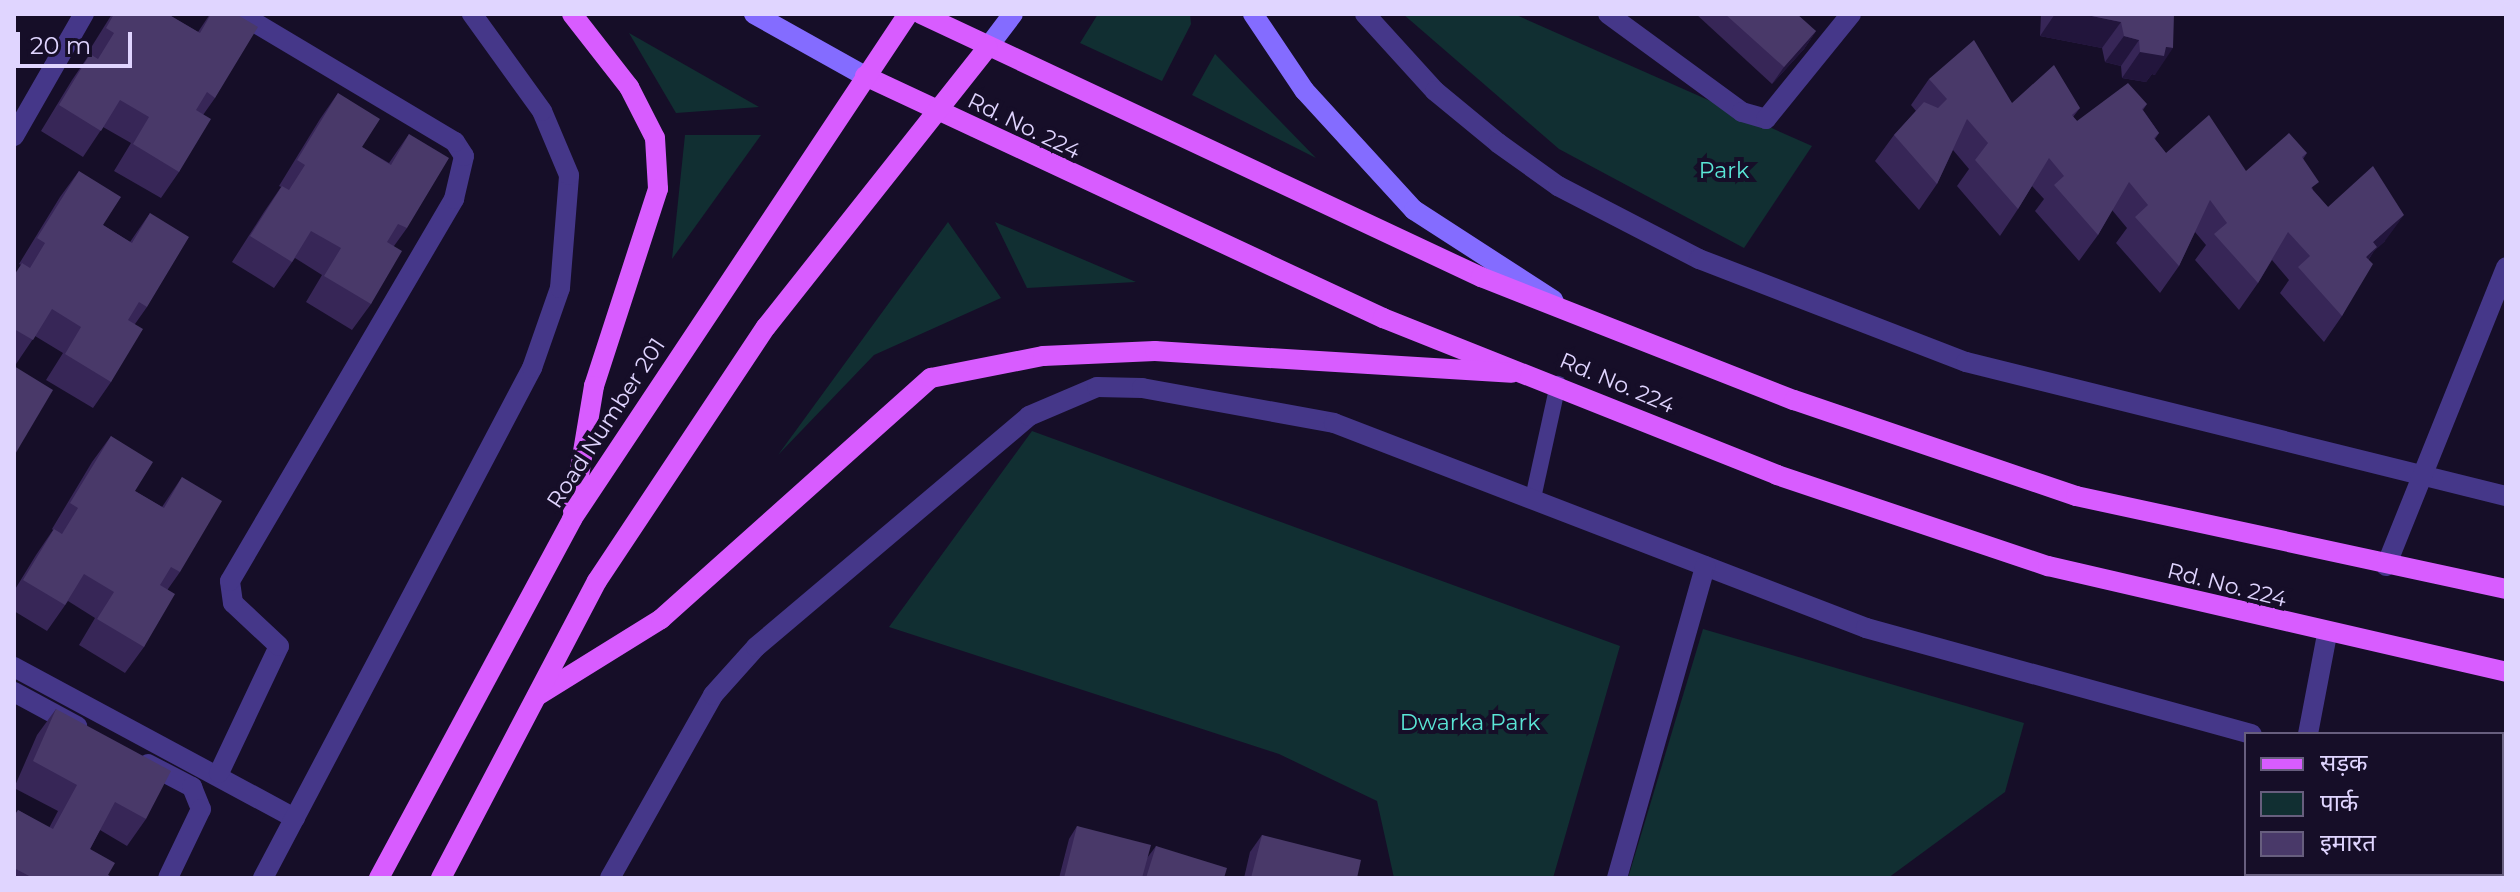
<!DOCTYPE html>
<meta charset="utf-8">
<style>
body{margin:0}
#map{position:relative;width:2520px;height:892px;overflow:hidden;background:#160e28;font-family:Montserrat,"Noto Sans Devanagari",sans-serif}
div>[style]{position:absolute}
.green>*{inset:0;background:#112f32}
.lane>*{height:16px;margin:-8px;padding:0 8px;transform-origin:8px;border-radius:8px;background:#453789}
.street>*{height:20px;margin:-10px;padding:0 10px;transform-origin:10px;border-radius:10px;background:#453789}
.secondary>*{height:20px;margin:-10px;padding:0 10px;transform-origin:10px;border-radius:10px;background:#846cff}
.primary>*{height:20px;margin:-10px;padding:0 10px;transform-origin:10px;border-radius:10px;background:#d85cff}
.wall>*{inset:0;background:#372657}
.shaded-wall>*{inset:0;background:#22153c}
.building>*{inset:0;background:#493969}
span{translate:-50% -50%;white-space:nowrap;text-align:center;line-height:1.15;-webkit-text-stroke:8px #160e28;paint-order:stroke}
.street-label{font-size:22px;color:#e0d5ff}
.park-label{font-size:22px;color:#5ae6d6}
.frame{position:absolute;inset:0;border:16px solid #e0d5ff;pointer-events:none}
.legend{position:absolute;left:2244px;top:732px;width:260px;height:144px;box-sizing:border-box;background:#160e28;border:2px solid #675e7e;margin:0;padding:10px 14px;list-style:none;font-size:24px;color:#e0d5ff}
.legend li{display:flex;align-items:center;gap:16px;height:40px}
.legend b{width:40px;border:2px solid #675e7e}
.scale{position:absolute;left:16px;top:32px;width:116px;height:36px;box-sizing:border-box;border:4px solid #e0d5ff;border-top:0;padding-left:10px;font-size:24px;line-height:28px;white-space:nowrap;color:#e0d5ff;-webkit-text-stroke:6px #160e28;paint-order:stroke}
</style>
<div id="map">
<div class="green">
<div style="clip-path:polygon(1098px 14px,1190px 14px,1191px 24px,1162px 81px,1080px 43px)"></div>
<div style="clip-path:polygon(1403px 14px,1514px 14px,1812px 146px,1744px 248px,1559px 149px)"></div>
<div style="clip-path:polygon(629px 33px,759px 107px,676px 113px)"></div>
<div style="clip-path:polygon(1215px 54px,1316px 158px,1192px 95px)"></div>
<div style="clip-path:polygon(685px 135px,761px 135px,672px 259px)"></div>
<div style="clip-path:polygon(948px 222px,1001px 298px,874px 355px,778px 455px)"></div>
<div style="clip-path:polygon(995px 222px,1136px 282px,1027px 288px)"></div>
<div style="clip-path:polygon(1032px 431px,1620px 646px,1553px 878px,1394px 878px,1377px 801px,1279px 754px,889px 627px)"></div>
<div style="clip-path:polygon(1703px 629px,2024px 723px,2005px 792px,1888px 878px,1628px 878px)"></div>
</div>
<div class="lane">
<div style="left:1533px;top:498px;width:117px;rotate:-77.6deg"></div>
</div>
<div class="street">
<div style="left:1365px;top:14px;width:104px;rotate:47.7deg"></div>
<div style="left:1435px;top:91px;width:82px;rotate:39.5deg"></div>
<div style="left:1498px;top:143px;width:74px;rotate:35.6deg"></div>
<div style="left:1558px;top:186px;width:159px;rotate:27.4deg"></div>
<div style="left:1699px;top:259px;width:286px;rotate:21.1deg"></div>
<div style="left:1966px;top:362px;width:556px;rotate:13.94deg"></div>
<div style="left:1608px;top:14px;width:166px;rotate:36.2deg"></div>
<div style="left:1742px;top:112px;width:25px;rotate:16deg"></div>
<div style="left:1766px;top:119px;width:135px;rotate:-51deg"></div>
<div style="left:14px;top:136px;width:141px;rotate:-60.2deg"></div>
<div style="left:2386px;top:566px;width:322px;rotate:-68.1deg"></div>
<div style="left:14px;top:667px;width:319px;rotate:28.3deg"></div>
<div style="left:14px;top:692px;width:72px;rotate:28.4deg"></div>
<div style="left:2308px;top:734px;width:102px;rotate:-79.2deg"></div>
<div style="left:148px;top:764px;width:50px;rotate:27.6deg"></div>
<div style="left:192px;top:787px;width:24px;rotate:68deg"></div>
<div style="left:201px;top:809px;width:76px;rotate:115.6deg"></div>
<div style="left:219px;top:773px;width:140px;rotate:-64.7deg"></div>
<div style="left:279px;top:646px;width:63px;rotate:-136.9deg"></div>
<div style="left:233px;top:603px;width:22px;rotate:-98deg"></div>
<div style="left:230px;top:581px;width:443px;rotate:-59.6deg"></div>
<div style="left:454px;top:199px;width:44px;rotate:-76.9deg"></div>
<div style="left:464px;top:156px;width:17px;rotate:-123deg"></div>
<div style="left:455px;top:142px;width:250px;rotate:-149.2deg"></div>
<div style="left:2502px;top:795px;width:4px;rotate:14deg"></div>
<div style="left:2307px;top:874px;width:4px;rotate:63deg"></div>
<div style="left:263px;top:878px;width:577px;rotate:-62.19deg"></div>
<div style="left:532px;top:368px;width:85px;rotate:-70.7deg"></div>
<div style="left:560px;top:288px;width:113px;rotate:-85.4deg"></div>
<div style="left:569px;top:175px;width:69px;rotate:-112.9deg"></div>
<div style="left:542px;top:111px;width:120px;rotate:-125.8deg"></div>
<div style="left:610px;top:878px;width:210px;rotate:-60.6deg"></div>
<div style="left:713px;top:695px;width:64px;rotate:-48.1deg"></div>
<div style="left:756px;top:647px;width:358px;rotate:-40.2deg"></div>
<div style="left:1029px;top:416px;width:74px;rotate:-23.1deg"></div>
<div style="left:1097px;top:387px;width:45px;rotate:1.3deg"></div>
<div style="left:1142px;top:388px;width:195px;rotate:10.3deg"></div>
<div style="left:1334px;top:423px;width:570px;rotate:21.07deg"></div>
<div style="left:1866px;top:628px;width:400px;rotate:15.4deg"></div>
<div style="left:1617px;top:878px;width:324px;rotate:-74.2deg"></div>
</div>
<div class="secondary">
<div style="left:754px;top:14px;width:127px;rotate:29.2deg"></div>
<div style="left:1253px;top:14px;width:92px;rotate:56.1deg"></div>
<div style="left:1304px;top:90px;width:163px;rotate:47.5deg"></div>
<div style="left:1414px;top:210px;width:166px;rotate:32.9deg"></div>
<div style="left:988px;top:47px;width:41px;rotate:-52.9deg"></div>
</div>
<div class="primary">
<div style="left:572px;top:14px;width:93px;rotate:52deg"></div>
<div style="left:629px;top:87px;width:57px;rotate:63deg"></div>
<div style="left:655px;top:138px;width:51px;rotate:86.6deg"></div>
<div style="left:658px;top:189px;width:207px;rotate:108deg"></div>
<div style="left:594px;top:386px;width:127px;rotate:99.5deg"></div>
<div style="left:921px;top:14px;width:619px;rotate:25.16deg"></div>
<div style="left:1481px;top:277px;width:336px;rotate:21.5deg"></div>
<div style="left:1794px;top:400px;width:298px;rotate:18.8deg"></div>
<div style="left:2076px;top:496px;width:440px;rotate:12.2deg"></div>
<div style="left:865px;top:76px;width:572px;rotate:25.04deg"></div>
<div style="left:1383px;top:318px;width:424px;rotate:21.7deg"></div>
<div style="left:1777px;top:475px;width:286px;rotate:18.6deg"></div>
<div style="left:2048px;top:566px;width:470px;rotate:13deg"></div>
<div style="left:537px;top:696px;width:146px;rotate:-31.8deg"></div>
<div style="left:661px;top:619px;width:362px;rotate:-41.8deg"></div>
<div style="left:931px;top:378px;width:114px;rotate:-11.1deg"></div>
<div style="left:1043px;top:356px;width:112px;rotate:-2.6deg"></div>
<div style="left:1155px;top:351px;width:357px;rotate:3.5deg"></div>
<div style="left:379px;top:878px;width:408px;rotate:-61.7deg"></div>
<div style="left:572px;top:519px;width:607px;rotate:-56.36deg"></div>
<div style="left:441px;top:878px;width:335px;rotate:-62.3deg"></div>
<div style="left:597px;top:581px;width:305px;rotate:-56.4deg"></div>
<div style="left:766px;top:327px;width:357px;rotate:-51.6deg"></div>
</div>
<div class="wall">
<div style="clip-path:polygon(112px 14px,172px 14px,171px 16px,198px 32px,210px 14px,236px 14px,215px 98px,203px 115px,179px 172px,161px 198px,114px 171px,131px 143px,103px 127px,83px 157px,41px 131px,72px 80px,89px 55px,87px 54px)"></div>
<div style="clip-path:polygon(1696px 14px,1780px 14px,1816px 31px,1804px 49px,1772px 84px)"></div>
<div style="clip-path:polygon(2041px 14px,2174px 14px,2155px 75px,2152px 74px,2146px 82px,2122px 78px,2121px 66px,2105px 62px,2102px 48px,2040px 36px)"></div>
<div style="clip-path:polygon(1929px 79px,2012px 103px,2080px 108px,2073px 117px,2077px 121px,2147px 104px,2143px 110px,2159px 133px,2155px 139px,2166px 153px,2246px 171px,2307px 153px,2303px 159px,2313px 190px,2328px 207px,2385px 241px,2374px 251px,2369px 259px,2342px 316px,2324px 342px,2280px 293px,2289px 280px,2272px 260px,2258px 283px,2239px 310px,2195px 260px,2206px 245px,2195px 232px,2179px 266px,2160px 293px,2116px 243px,2127px 228px,2112px 210px,2098px 235px,2079px 261px,2035px 211px,2044px 199px,2032px 186px,2018px 209px,2000px 236px,1957px 186px,1969px 169px,1953px 150px,1937px 184px,1919px 210px,1875px 161px,1894px 135px,1916px 111px,1911px 105px)"></div>
<div style="clip-path:polygon(338px 93px,362px 147px,389px 163px,409px 134px,407px 228px,394px 246px,371px 304px,352px 330px,306px 302px,322px 275px,295px 258px,274px 288px,232px 262px,264px 212px,281px 187px,279px 186px,320px 119px)"></div>
<div style="clip-path:polygon(79px 171px,103px 225px,130px 242px,150px 213px,147px 307px,135px 324px,111px 382px,93px 408px,46px 380px,63px 353px,35px 336px,14px 367px,14px 456px,14px 275px,21px 265px,19px 264px,60px 197px)"></div>
<div style="clip-path:polygon(111px 436px,135px 491px,162px 507px,182px 477px,180px 572px,168px 589px,144px 647px,125px 673px,79px 645px,95px 618px,68px 601px,47px 631px,14px 611px,14px 591px,36px 555px,53px 530px,52px 529px,92px 462px)"></div>
<div style="clip-path:polygon(56px 709px,146px 819px,127px 846px,100px 830px,90px 849px,108px 875px,113px 878px,14px 878px,14px 815px,18px 810px,49px 828px,58px 811px,14px 788px,37px 735px)"></div>
<div style="clip-path:polygon(1077px 826px,1147px 858px,1156px 846px,1224px 878px,1059px 878px,1069px 839px)"></div>
<div style="clip-path:polygon(1262px 835px,1357px 878px,1244px 878px,1250px 852px)"></div>
</div>
<div class="shaded-wall">
<div style="clip-path:polygon(2055px 14px,2082px 14px,2121px 22px,2102px 48px,2040px 36px)"></div>
<div style="clip-path:polygon(1816px 31px,1804px 49px,1772px 84px,1784px 67px)"></div>
<div style="clip-path:polygon(2124px 36px,2139px 40px,2121px 66px,2105px 62px)"></div>
<div style="clip-path:polygon(2166px 47px,2173px 48px,2155px 75px,2152px 74px,2146px 82px,2122px 78px,2140px 52px)"></div>
<div style="clip-path:polygon(2404px 215px,2385px 241px,2374px 251px,2359px 273px,2373px 242px)"></div>
</div>
<div class="building">
<div style="clip-path:polygon(114px 14px,172px 14px,171px 16px,200px 33px,211px 14px,236px 14px,258px 27px,215px 98px,207px 92px,196px 110px,211px 119px,179px 172px,133px 144px,149px 117px,120px 100px,101px 131px,59px 105px,90px 54px,98px 59px,114px 33px,106px 28px)"></div>
<div style="clip-path:polygon(1725px 14px,1780px 14px,1782px 16px,1784px 14px,1797px 14px,1816px 31px,1784px 67px)"></div>
<div style="clip-path:polygon(2082px 14px,2174px 14px,2173px 48px,2166px 47px,2164px 56px,2140px 52px,2139px 40px,2124px 36px,2121px 22px)"></div>
<div style="clip-path:polygon(1974px 40px,2012px 103px,2054px 65px,2080px 108px,2072px 115px,2077px 121px,2128px 83px,2147px 104px,2142px 109px,2159px 133px,2154px 138px,2166px 153px,2209px 115px,2246px 171px,2289px 133px,2307px 153px,2302px 157px,2319px 182px,2311px 188px,2328px 207px,2373px 166px,2404px 215px,2373px 242px,2377px 247px,2366px 257px,2373px 264px,2342px 316px,2298px 267px,2310px 256px,2288px 232px,2258px 283px,2214px 234px,2227px 223px,2210px 200px,2179px 266px,2135px 217px,2148px 205px,2129px 182px,2098px 235px,2054px 185px,2064px 176px,2049px 158px,2018px 209px,1975px 160px,1988px 143px,1967px 119px,1937px 184px,1894px 135px,1924px 102px,1938px 108px,1947px 99px,1929px 79px)"></div>
<div style="clip-path:polygon(338px 93px,380px 119px,362px 147px,391px 165px,409px 134px,449px 158px,407px 228px,398px 224px,387px 242px,402px 251px,371px 304px,324px 276px,341px 248px,311px 231px,292px 262px,250px 236px,282px 186px,289px 190px,305px 165px,297px 160px)"></div>
<div style="clip-path:polygon(79px 171px,121px 197px,103px 225px,132px 243px,150px 213px,189px 237px,147px 307px,139px 302px,128px 320px,143px 329px,111px 382px,65px 354px,81px 327px,52px 309px,33px 340px,14px 329px,14px 276px,22px 263px,30px 268px,45px 243px,37px 238px)"></div>
<div style="clip-path:polygon(14px 366px,53px 390px,14px 456px)"></div>
<div style="clip-path:polygon(111px 436px,153px 462px,135px 491px,164px 508px,182px 477px,222px 501px,180px 572px,171px 567px,160px 585px,175px 594px,144px 647px,97px 619px,114px 592px,84px 574px,65px 605px,23px 580px,54px 529px,62px 534px,78px 508px,70px 503px)"></div>
<div style="clip-path:polygon(56px 709px,171px 771px,146px 819px,115px 802px,90px 849px,115px 863px,108px 875px,113px 878px,33px 878px,14px 868px,14px 817px,18px 810px,53px 829px,77px 785px,33px 761px)"></div>
<div style="clip-path:polygon(1077px 826px,1151px 845px,1142px 878px,1064px 878px)"></div>
<div style="clip-path:polygon(1262px 835px,1361px 860px,1357px 878px,1251px 878px)"></div>
<div style="clip-path:polygon(1156px 846px,1227px 868px,1224px 878px,1146px 878px)"></div>
</div>
<div class="street-label">
<span style="left:1024px;top:126px;rotate:26deg">Rd. No. 224</span>
<span style="left:1617px;top:383px;rotate:23deg">Rd. No. 224</span>
<span style="left:606px;top:423px;rotate:-57deg">Road Number 201</span>
<span style="left:2227px;top:585px;rotate:14deg">Rd. No. 224</span>
</div>
<div class="park-label">
<span style="left:1724px;top:171px">Park</span>
<span style="left:1470px;top:723px">Dwarka Park</span>
</div>
<div class="frame"></div>
<ul class="legend">
<li><b style="height:10px;background:#d85cff"></b>सड़क</li>
<li><b style="height:22px;background:#112f32"></b>पार्क</li>
<li><b style="height:22px;background:#493969"></b>इमारत</li>
</ul>
<div class="scale">20 m</div>
</div>
